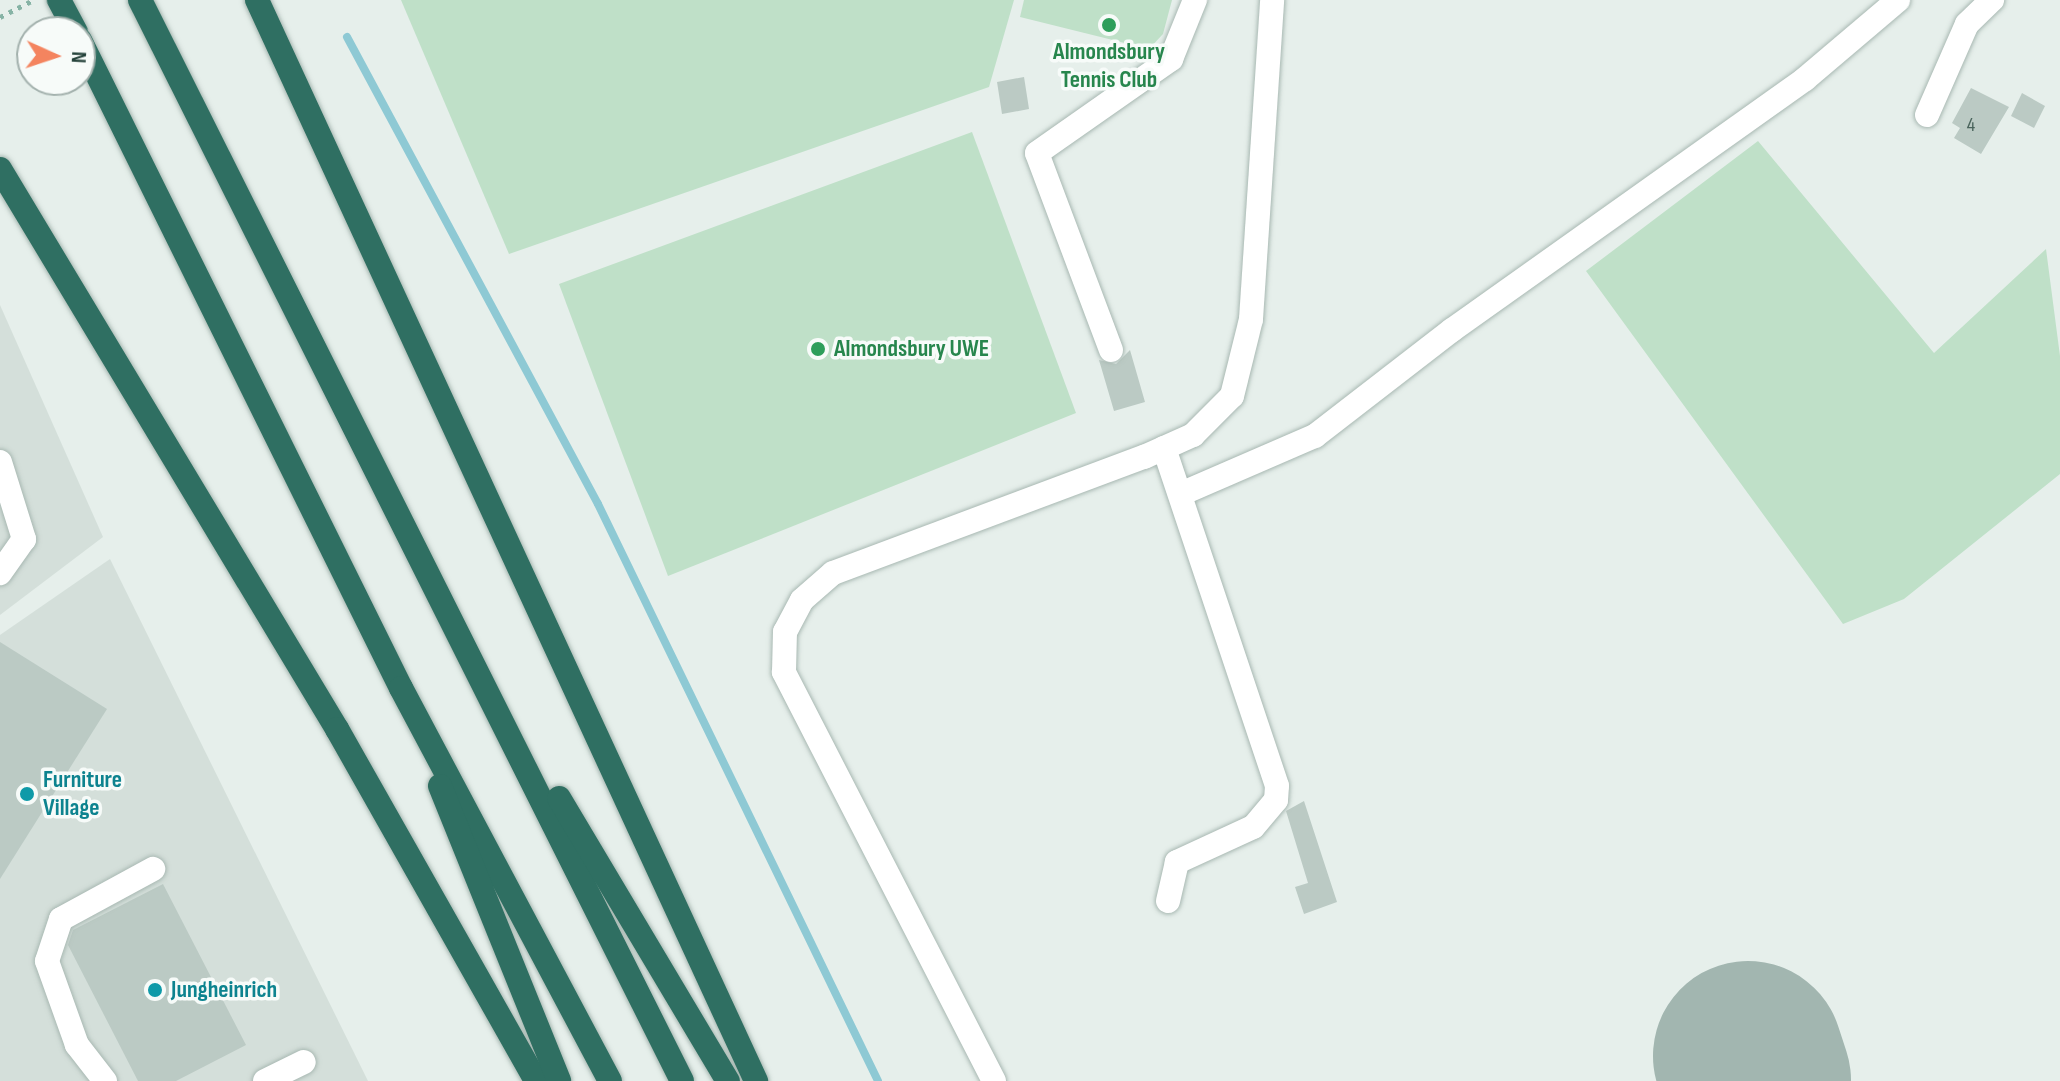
<!DOCTYPE html>
<style>
body{margin:0}
#map{position:relative;width:2060px;height:1081px;overflow:hidden;background:#e6efeb;font-family:"Sofia Sans Condensed",sans-serif}
div>[style]{position:absolute}
.built>*{inset:0;background:#d4dfda}
.green>*{inset:0;background:#bfe0c8}
.stream>*{height:8px;margin:-4px;padding:0 4px;transform-origin:4px;border-radius:4px;background:#8ec9d4}
.runway>*{height:190px;margin:-95px;padding:0 95px;transform-origin:95px;border-radius:95px;background:#a2b6b0}
.building>*{inset:0;background:#bbcac4}
.path>*{height:5px;margin-top:-2.5px;transform-origin:0;background:repeating-linear-gradient(90deg,#86b3a5 0 4px,transparent 0 10px)}
.roads{filter:drop-shadow(0 0 2px #a8b8b2) drop-shadow(0 0 2px #a8b8b2)}
.minor>*{height:24px;margin:-12px;padding:0 12px;transform-origin:12px;border-radius:12px;background:#fff}
.highway>*{height:24px;margin:-12px;padding:0 12px;transform-origin:12px;border-radius:12px;background:#2f6f62}
.dots>*{width:22px;height:22px;translate:-50% -50%;box-sizing:border-box;border:4px solid #f7fbf9;border-radius:50%}
span{translate:-50% -50%;white-space:nowrap;text-align:center;line-height:1.15;-webkit-text-stroke:7px #f7fbf9;paint-order:stroke}
.number-label{font-size:20px;color:#4a645c}
.number-label span{-webkit-text-stroke-width:0}
.leisure-label{font-size:24px;color:#27864d;font-weight:700}
.left{translate:0 -50%;text-align:left}
.culture-label{font-size:24px;color:#0d838f;font-weight:700}
.north{position:absolute;left:16px;top:16px;width:80px;height:80px;box-sizing:border-box;background:#f7fbf9;border:2px solid #a3b1ad;border-radius:50%;rotate:93deg;font-size:22px;font-weight:700;line-height:32px;text-align:center;color:#24423a}
.north::after{content:'';display:block;margin:auto;width:28px;height:36px;background:#f4845f;clip-path:polygon(50% 0,100% 100%,50% 72%,0 100%)}
</style>
<div id="map">
<div class="built">
<div style="clip-path:polygon(0 305px,103px 537px,0 615px)"></div>
<div style="clip-path:polygon(110px 559px,368px 1081px,0 1081px,0 635px)"></div>
</div>
<div class="green">
<div style="clip-path:polygon(401px 0,1014px 0,989px 87px,509px 254px)"></div>
<div style="clip-path:polygon(1024px 0,1172px 0,1163px 34px,1149px 49px,1020px 17px)"></div>
<div style="clip-path:polygon(972px 132px,1076px 413px,668px 576px,559px 284px)"></div>
<div style="clip-path:polygon(1758px 141px,1934px 353px,2046px 249px,2060px 356px,2060px 474px,1904px 599px,1843px 624px,1586px 271px)"></div>
</div>
<div class="stream">
<div style="left:347px;top:37px;width:530px;rotate:61.74deg"></div>
<div style="left:598px;top:504px;width:641px;rotate:64.11deg"></div>
</div>
<div class="runway">
<div style="left:1748px;top:1056px;width:26px;rotate:72deg"></div>
</div>
<div class="building">
<div style="clip-path:polygon(1024px 77px,1029px 109px,1002px 114px,997px 82px)"></div>
<div style="clip-path:polygon(1971px 88px,2009px 107px,1981px 154px,1954px 138px,1960px 128px,1952px 123px)"></div>
<div style="clip-path:polygon(2022px 93px,2045px 106px,2034px 128px,2011px 116px)"></div>
<div style="clip-path:polygon(1130px 350px,1145px 402px,1114px 411px,1099px 360px,1116px 364px)"></div>
<div style="clip-path:polygon(0 642px,107px 709px,0 879px)"></div>
<div style="clip-path:polygon(1304px 801px,1337px 902px,1304px 914px,1295px 887px,1308px 883px,1286px 811px)"></div>
<div style="clip-path:polygon(163px 884px,246px 1045px,176px 1081px,138px 1081px,68px 945px,73px 930px)"></div>
</div>
<div class="path">
<div style="left:0;top:17px;width:38px;rotate:-27deg"></div>
</div>
<div class="roads">
<div class="minor">
<div style="left:1927px;top:115px;width:99px;rotate:-66.3deg"></div>
<div style="left:1967px;top:24px;width:35px;rotate:-44deg"></div>
<div style="left:1111px;top:350px;width:210px;rotate:-110.6deg"></div>
<div style="left:1037px;top:153px;width:164px;rotate:-35deg"></div>
<div style="left:1171px;top:59px;width:64px;rotate:-67.9deg"></div>
<div style="left:1164px;top:448px;width:356px;rotate:71.5deg"></div>
<div style="left:1277px;top:786px;width:14px;rotate:94deg"></div>
<div style="left:1276px;top:800px;width:35px;rotate:130deg"></div>
<div style="left:1253px;top:827px;width:84px;rotate:155.3deg"></div>
<div style="left:1177px;top:862px;width:40px;rotate:103deg"></div>
<div style="left:0;top:462px;width:81px;rotate:72.7deg"></div>
<div style="left:24px;top:539px;width:42px;rotate:125.2deg"></div>
<div style="left:1183px;top:493px;width:144px;rotate:-23.4deg"></div>
<div style="left:1315px;top:436px;width:173px;rotate:-37.7deg"></div>
<div style="left:1452px;top:330px;width:433px;rotate:-35.4deg"></div>
<div style="left:1805px;top:79px;width:122px;rotate:-40.3deg"></div>
<div style="left:105px;top:1081px;width:46px;rotate:-127.9deg"></div>
<div style="left:77px;top:1045px;width:89px;rotate:-109.7deg"></div>
<div style="left:47px;top:961px;width:44px;rotate:-71.6deg"></div>
<div style="left:61px;top:919px;width:105px;rotate:-28.5deg"></div>
<div style="left:265px;top:1081px;width:43px;rotate:-26deg"></div>
<div style="left:994px;top:1081px;width:460px;rotate:-117.2deg"></div>
<div style="left:784px;top:672px;width:40px;rotate:-88.6deg"></div>
<div style="left:785px;top:632px;width:36px;rotate:-62deg"></div>
<div style="left:802px;top:600px;width:41px;rotate:-41.1deg"></div>
<div style="left:833px;top:573px;width:332px;rotate:-20.5deg"></div>
<div style="left:1144px;top:457px;width:54px;rotate:-24.2deg"></div>
<div style="left:1193px;top:435px;width:55px;rotate:-45deg"></div>
<div style="left:1232px;top:396px;width:79px;rotate:-76.1deg"></div>
<div style="left:1251px;top:319px;width:320px;rotate:-86.2deg"></div>
</div>
<div class="highway">
<div style="left:59px;top:0;width:36px;rotate:62deg"></div>
<div style="left:140px;top:0;width:1209px;rotate:63.37deg"></div>
<div style="left:257px;top:0;width:1191px;rotate:65.22deg"></div>
<div style="left:80px;top:40px;width:723px;rotate:63.65deg"></div>
<div style="left:401px;top:688px;width:445px;rotate:62deg"></div>
<div style="left:0;top:169px;width:654px;rotate:58.96deg"></div>
<div style="left:337px;top:729px;width:404px;rotate:60.5deg"></div>
<div style="left:440px;top:786px;width:318px;rotate:68deg"></div>
<div style="left:559px;top:798px;width:330px;rotate:59.2deg"></div>
</div>
</div>
<div class="dots">
<div style="left:1109px;top:25px;background:#2e9e5b"></div>
<div style="left:818px;top:349px;background:#2e9e5b"></div>
<div style="left:27px;top:794px;background:#0f9aa8"></div>
<div style="left:155px;top:990px;background:#0f9aa8"></div>
</div>
<div class="number-label">
<span style="left:1971px;top:125px">4</span>
</div>
<div class="leisure-label">
<span style="left:1109px;top:66px">Almondsbury<br>Tennis Club</span>
<span class="left" style="left:834px;top:349px">Almondsbury UWE</span>
</div>
<div class="culture-label">
<span class="left" style="left:43px;top:794px">Furniture<br>Village</span>
<span class="left" style="left:171px;top:990px">Jungheinrich</span>
</div>
<div class="north">N</div>
</div>
